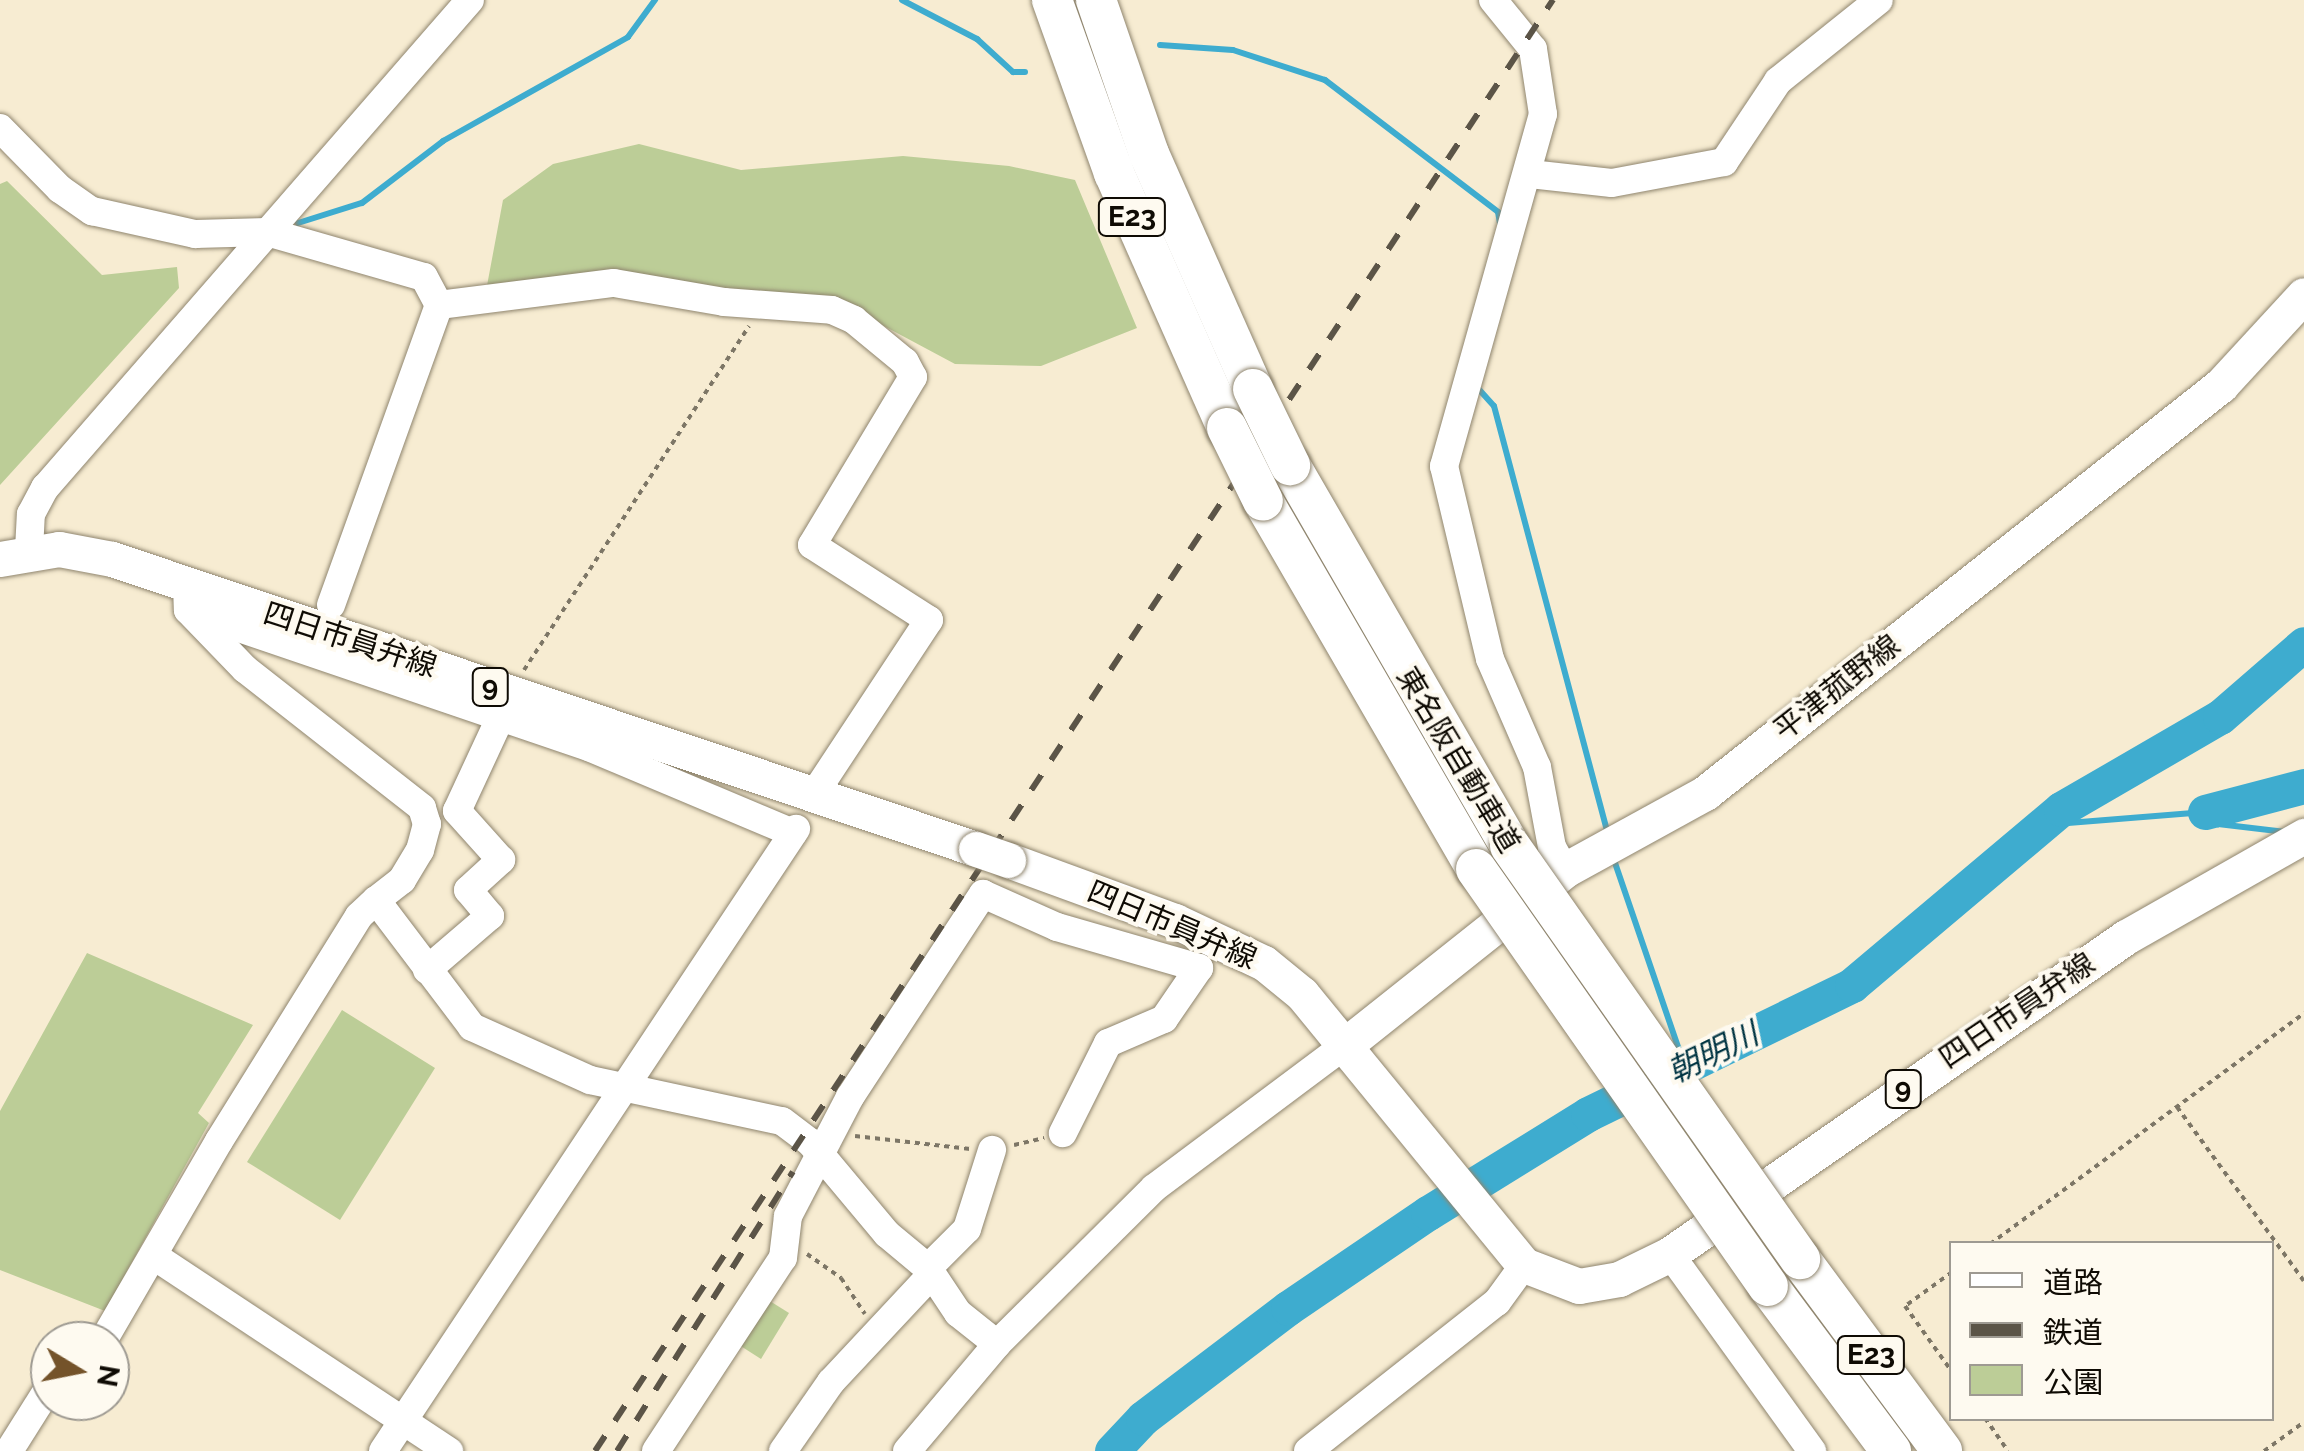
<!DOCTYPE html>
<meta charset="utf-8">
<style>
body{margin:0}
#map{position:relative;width:2304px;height:1451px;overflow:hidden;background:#f7ecd2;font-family:Raleway,"Noto Sans JP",sans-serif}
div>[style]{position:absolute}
.green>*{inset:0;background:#bccd97}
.stream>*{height:6px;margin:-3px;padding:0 3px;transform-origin:3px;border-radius:3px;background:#3eaccf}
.river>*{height:35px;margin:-17.5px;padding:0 17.5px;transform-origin:17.5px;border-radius:17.5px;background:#3eaccf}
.path>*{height:4px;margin-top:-2px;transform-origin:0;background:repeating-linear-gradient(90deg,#7d7666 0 5px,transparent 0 10px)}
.roads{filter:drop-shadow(0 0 2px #8f856e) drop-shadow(0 0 2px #8f856e)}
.minor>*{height:28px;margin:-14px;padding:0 14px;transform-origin:14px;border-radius:14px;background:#fff}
.major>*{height:35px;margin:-17.5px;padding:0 17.5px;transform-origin:17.5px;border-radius:17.5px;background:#fff}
.highway>*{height:40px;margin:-20px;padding:0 20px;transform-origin:20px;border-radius:20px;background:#fff}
.rail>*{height:6px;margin-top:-3px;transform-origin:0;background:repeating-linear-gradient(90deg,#5b5447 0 18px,transparent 0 36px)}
.bridges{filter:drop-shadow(0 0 2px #8f856e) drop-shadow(0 0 2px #8f856e)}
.major-bridge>*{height:35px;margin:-17.5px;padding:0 17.5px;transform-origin:17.5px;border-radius:17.5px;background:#fff}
.highway-bridge>*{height:40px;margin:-20px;padding:0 20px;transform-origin:20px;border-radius:20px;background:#fff}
span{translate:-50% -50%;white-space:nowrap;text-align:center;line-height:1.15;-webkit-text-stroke:8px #fefaf0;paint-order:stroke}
.shield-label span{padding:2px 8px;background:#fefaf0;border:2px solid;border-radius:8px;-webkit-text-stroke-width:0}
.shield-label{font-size:28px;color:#0f0b04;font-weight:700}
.street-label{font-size:30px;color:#0f0b04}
.water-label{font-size:32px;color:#003442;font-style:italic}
.legend{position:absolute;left:1949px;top:1241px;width:325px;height:180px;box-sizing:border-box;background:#fefaf0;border:2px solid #9e9a92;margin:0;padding:12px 18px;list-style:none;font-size:30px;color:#0f0b04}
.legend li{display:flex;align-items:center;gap:20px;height:50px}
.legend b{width:50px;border:2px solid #9e9a92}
.north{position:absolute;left:30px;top:1321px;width:100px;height:100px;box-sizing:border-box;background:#fefaf0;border:2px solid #9e9a92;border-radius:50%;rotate:100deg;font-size:28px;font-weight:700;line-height:40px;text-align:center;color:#0f0b04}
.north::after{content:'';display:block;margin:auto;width:35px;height:45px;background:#74532a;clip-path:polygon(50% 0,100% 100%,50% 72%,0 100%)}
</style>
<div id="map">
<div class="green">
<div style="clip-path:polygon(639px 144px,741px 170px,903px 156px,1009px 166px,1075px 180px,1137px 328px,1041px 366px,955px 364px,854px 310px,486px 291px,503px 200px,553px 164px)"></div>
<div style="clip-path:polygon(7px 181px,102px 275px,177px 267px,179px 288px,0 485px,0 184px)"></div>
<div style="clip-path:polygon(87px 953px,253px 1025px,198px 1113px,209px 1123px,105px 1311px,0 1270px,0 1111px)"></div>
<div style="clip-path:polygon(342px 1010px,435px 1068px,340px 1220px,247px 1162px)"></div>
<div style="clip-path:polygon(765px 1298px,789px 1313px,761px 1359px,736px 1343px)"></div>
</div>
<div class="stream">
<div style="left:902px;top:0;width:85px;rotate:27.5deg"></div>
<div style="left:977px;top:39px;width:49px;rotate:42.5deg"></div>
<div style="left:1013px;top:72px;width:12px"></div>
<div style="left:1160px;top:45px;width:73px;rotate:3.9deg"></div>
<div style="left:1233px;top:50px;width:97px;rotate:18.1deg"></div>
<div style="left:1325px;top:80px;width:218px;rotate:37.3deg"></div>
<div style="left:1498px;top:212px;width:11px;rotate:80deg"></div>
<div style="left:298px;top:223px;width:67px;rotate:-17.4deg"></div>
<div style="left:362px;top:203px;width:102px;rotate:-37.4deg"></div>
<div style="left:443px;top:141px;width:212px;rotate:-29.3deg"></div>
<div style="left:628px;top:37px;width:46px;rotate:-53.9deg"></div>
<div style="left:1475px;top:385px;width:28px;rotate:48deg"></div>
<div style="left:1494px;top:406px;width:444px;rotate:75.1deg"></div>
<div style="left:2043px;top:825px;width:163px;rotate:-4.6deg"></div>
<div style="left:2205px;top:812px;width:18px;rotate:43deg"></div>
<div style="left:2218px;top:824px;width:68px;rotate:6.7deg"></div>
<div style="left:1613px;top:857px;width:213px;rotate:71.1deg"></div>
</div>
<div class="river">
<div style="left:2205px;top:812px;width:102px;rotate:-14.7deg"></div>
<div style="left:1112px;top:1451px;width:45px;rotate:-46.8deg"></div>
<div style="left:1143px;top:1418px;width:182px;rotate:-37.2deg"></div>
<div style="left:1288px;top:1308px;width:169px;rotate:-34.2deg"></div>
<div style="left:1428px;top:1213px;width:188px;rotate:-31.7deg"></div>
<div style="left:1588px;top:1114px;width:294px;rotate:-26deg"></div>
<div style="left:1852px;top:985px;width:273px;rotate:-40.1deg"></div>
<div style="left:2061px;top:809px;width:184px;rotate:-30.1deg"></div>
<div style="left:2220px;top:717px;width:111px;rotate:-41deg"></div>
</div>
<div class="path">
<div style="left:524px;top:670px;width:411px;rotate:-56.8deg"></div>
<div style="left:2177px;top:1107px;width:215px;rotate:53.9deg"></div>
<div style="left:855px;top:1136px;width:116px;rotate:6.4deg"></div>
<div style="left:1014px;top:1145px;width:31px;rotate:-13deg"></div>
<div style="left:1990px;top:1244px;width:390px;rotate:-36.3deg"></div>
<div style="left:807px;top:1254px;width:42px;rotate:35.2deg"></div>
<div style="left:841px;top:1278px;width:43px;rotate:56.3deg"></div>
<div style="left:1952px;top:1272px;width:58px;rotate:144.1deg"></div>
<div style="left:1905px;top:1306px;width:81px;rotate:54.5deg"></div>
<div style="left:1985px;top:1418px;width:40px;rotate:55.1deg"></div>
<div style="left:2264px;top:1451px;width:49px;rotate:-35.9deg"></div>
</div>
<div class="roads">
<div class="minor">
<div style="left:1493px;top:0;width:63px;rotate:50.8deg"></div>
<div style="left:1533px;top:49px;width:66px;rotate:81.3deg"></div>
<div style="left:1543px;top:114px;width:366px;rotate:105.7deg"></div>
<div style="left:1444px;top:466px;width:198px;rotate:76.6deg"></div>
<div style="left:1490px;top:659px;width:118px;rotate:66.5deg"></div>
<div style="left:1537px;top:767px;width:81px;rotate:79.4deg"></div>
<div style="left:1552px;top:847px;width:26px;rotate:61deg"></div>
<div style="left:0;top:128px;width:86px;rotate:45.5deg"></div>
<div style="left:60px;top:189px;width:39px;rotate:35deg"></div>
<div style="left:92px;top:211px;width:106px;rotate:12.6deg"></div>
<div style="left:195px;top:234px;width:72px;rotate:-1.6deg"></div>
<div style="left:267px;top:232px;width:163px;rotate:16deg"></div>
<div style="left:424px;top:277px;width:32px;rotate:62deg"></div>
<div style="left:439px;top:305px;width:176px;rotate:-7.2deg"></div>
<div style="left:614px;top:283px;width:112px;rotate:9.8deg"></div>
<div style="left:724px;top:302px;width:108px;rotate:4.2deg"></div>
<div style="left:832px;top:310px;width:24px;rotate:24deg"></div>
<div style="left:854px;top:320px;width:66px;rotate:39.5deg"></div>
<div style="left:905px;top:362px;width:17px;rotate:62deg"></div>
<div style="left:913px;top:377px;width:196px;rotate:121deg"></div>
<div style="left:812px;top:545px;width:139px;rotate:32.7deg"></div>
<div style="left:929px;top:620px;width:198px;rotate:123.4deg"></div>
<div style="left:1530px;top:174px;width:82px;rotate:6.3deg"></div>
<div style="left:1612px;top:183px;width:114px;rotate:-10.6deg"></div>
<div style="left:1724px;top:162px;width:97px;rotate:-56.3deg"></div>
<div style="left:1778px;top:81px;width:129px;rotate:-38.7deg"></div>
<div style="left:29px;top:550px;width:36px;rotate:-87deg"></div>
<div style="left:31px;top:514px;width:30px;rotate:-62deg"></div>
<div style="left:45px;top:488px;width:647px;rotate:-48.95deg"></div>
<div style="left:187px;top:585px;width:25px;rotate:88deg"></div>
<div style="left:188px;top:610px;width:82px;rotate:46deg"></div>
<div style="left:245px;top:669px;width:225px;rotate:38.1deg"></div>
<div style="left:422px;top:808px;width:17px;rotate:73deg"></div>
<div style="left:427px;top:824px;width:27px;rotate:105deg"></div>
<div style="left:420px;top:850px;width:35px;rotate:121deg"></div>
<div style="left:402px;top:880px;width:33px;rotate:142deg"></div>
<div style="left:376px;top:900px;width:159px;rotate:52.9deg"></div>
<div style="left:472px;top:1027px;width:129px;rotate:24.2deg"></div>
<div style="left:590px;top:1080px;width:196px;rotate:12.1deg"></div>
<div style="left:782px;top:1121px;width:35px;rotate:37deg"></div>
<div style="left:810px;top:1142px;width:120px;rotate:50.1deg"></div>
<div style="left:887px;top:1234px;width:53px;rotate:39.7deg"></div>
<div style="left:928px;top:1268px;width:54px;rotate:56.3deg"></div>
<div style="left:958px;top:1313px;width:50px;rotate:38.5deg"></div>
<div style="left:331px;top:605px;width:319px;rotate:-70.2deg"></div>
<div style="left:195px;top:613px;width:418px;rotate:18.8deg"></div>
<div style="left:591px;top:748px;width:219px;rotate:22.8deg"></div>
<div style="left:427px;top:970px;width:83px;rotate:-40.6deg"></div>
<div style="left:490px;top:916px;width:34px;rotate:-130deg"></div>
<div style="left:468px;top:890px;width:45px;rotate:-42.3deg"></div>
<div style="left:501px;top:860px;width:66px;rotate:-131.9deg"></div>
<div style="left:457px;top:811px;width:105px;rotate:-65.1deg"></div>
<div style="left:1670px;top:1254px;width:243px;rotate:54.2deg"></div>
<div style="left:154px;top:1256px;width:354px;rotate:33.5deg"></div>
<div style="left:928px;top:1268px;width:55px;rotate:-45deg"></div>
<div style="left:967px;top:1229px;width:83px;rotate:-72.4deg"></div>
<div style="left:78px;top:1341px;width:25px"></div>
<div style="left:103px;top:1341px;width:231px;rotate:-59.9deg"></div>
<div style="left:219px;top:1141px;width:265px;rotate:-58.1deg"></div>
<div style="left:359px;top:916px;width:23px;rotate:-43deg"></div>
<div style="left:9px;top:1451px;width:77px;rotate:-57.8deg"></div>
<div style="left:383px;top:1451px;width:747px;rotate:-56.42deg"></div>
<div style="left:656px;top:1451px;width:231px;rotate:-56.7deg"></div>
<div style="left:783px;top:1258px;width:42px;rotate:-83.2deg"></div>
<div style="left:788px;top:1216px;width:134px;rotate:-62.5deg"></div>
<div style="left:850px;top:1097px;width:243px;rotate:-56.8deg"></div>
<div style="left:983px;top:894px;width:81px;rotate:24deg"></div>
<div style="left:1057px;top:927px;width:148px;rotate:16.1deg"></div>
<div style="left:1199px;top:968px;width:62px;rotate:124.5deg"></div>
<div style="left:1164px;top:1019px;width:61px;rotate:156.8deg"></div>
<div style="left:1108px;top:1043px;width:101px;rotate:116.6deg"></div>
<div style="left:783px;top:1451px;width:84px;rotate:-55.2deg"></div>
<div style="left:831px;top:1382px;width:148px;rotate:-46.9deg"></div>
<div style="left:907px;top:1451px;width:140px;rotate:-49.9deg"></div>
<div style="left:997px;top:1344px;width:221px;rotate:-44.8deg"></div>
<div style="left:1154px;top:1188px;width:237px;rotate:-36.8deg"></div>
<div style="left:1308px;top:1451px;width:241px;rotate:-38.3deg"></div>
<div style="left:1497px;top:1302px;width:46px;rotate:-53.9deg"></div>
</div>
<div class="major">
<div style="left:0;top:559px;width:60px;rotate:-9.6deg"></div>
<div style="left:59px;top:549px;width:54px;rotate:10.7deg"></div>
<div style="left:112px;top:559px;width:911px;rotate:18.55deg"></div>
<div style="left:1008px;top:860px;width:178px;rotate:20.1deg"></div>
<div style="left:1175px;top:921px;width:98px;rotate:25.3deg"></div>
<div style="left:1264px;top:963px;width:49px;rotate:39.2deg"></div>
<div style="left:1302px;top:994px;width:350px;rotate:50.7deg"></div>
<div style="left:1524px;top:1265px;width:59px;rotate:20.9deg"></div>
<div style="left:1579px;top:1286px;width:41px;rotate:-9.9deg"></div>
<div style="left:1619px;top:1279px;width:57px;rotate:-26.1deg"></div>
<div style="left:1670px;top:1254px;width:555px;rotate:-34.81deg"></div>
<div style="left:2126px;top:937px;width:205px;rotate:-29.6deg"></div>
<div style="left:1344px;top:1046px;width:283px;rotate:-38.5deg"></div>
<div style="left:1565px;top:870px;width:160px;rotate:-28.8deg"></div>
<div style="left:1705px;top:793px;width:658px;rotate:-38.33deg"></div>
<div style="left:2221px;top:385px;width:122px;rotate:-47.3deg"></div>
</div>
<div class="highway">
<div style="left:1052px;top:0;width:184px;rotate:70.3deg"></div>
<div style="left:1114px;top:173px;width:279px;rotate:66.1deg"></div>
<div style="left:1096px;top:0;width:163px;rotate:71deg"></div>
<div style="left:1149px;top:154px;width:257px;rotate:66.1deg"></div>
<div style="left:1290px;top:465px;width:440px;rotate:60deg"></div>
<div style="left:1263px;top:501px;width:425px;rotate:59.9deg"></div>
<div style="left:1800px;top:1259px;width:239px;rotate:53.5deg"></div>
<div style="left:1768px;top:1286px;width:206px;rotate:53.3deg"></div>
</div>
</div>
<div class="rail">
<div style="left:595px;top:1451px;width:1739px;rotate:-56.57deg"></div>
<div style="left:617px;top:1451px;width:330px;rotate:-57.8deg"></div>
</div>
<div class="bridges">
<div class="major-bridge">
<div style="left:976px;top:849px;width:34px;rotate:19deg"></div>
</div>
<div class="highway-bridge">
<div style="left:1253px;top:389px;width:85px;rotate:64deg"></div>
<div style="left:1227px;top:428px;width:81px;rotate:63.7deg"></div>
<div style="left:1510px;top:846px;width:505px;rotate:54.92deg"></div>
<div style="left:1476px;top:869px;width:509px;rotate:55deg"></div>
</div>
</div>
<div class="shield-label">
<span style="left:1132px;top:217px">E23</span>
<span style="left:490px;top:687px">9</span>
<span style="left:1903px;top:1089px">9</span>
<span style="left:1871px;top:1355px">E23</span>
</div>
<div class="street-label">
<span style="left:350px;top:640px;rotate:18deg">四日市員弁線</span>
<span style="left:1837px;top:688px;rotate:-38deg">平津菰野線</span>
<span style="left:1458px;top:760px;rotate:59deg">東名阪自動車道</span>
<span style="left:1172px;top:925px;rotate:23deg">四日市員弁線</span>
<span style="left:2017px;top:1011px;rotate:-34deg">四日市員弁線</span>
</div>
<div class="water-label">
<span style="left:1713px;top:1053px;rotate:-26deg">朝明川</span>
</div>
<ul class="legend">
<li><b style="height:12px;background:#fff"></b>道路</li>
<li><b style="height:12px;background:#5b5447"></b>鉄道</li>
<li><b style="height:28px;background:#bccd97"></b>公園</li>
</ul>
<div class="north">N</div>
</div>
